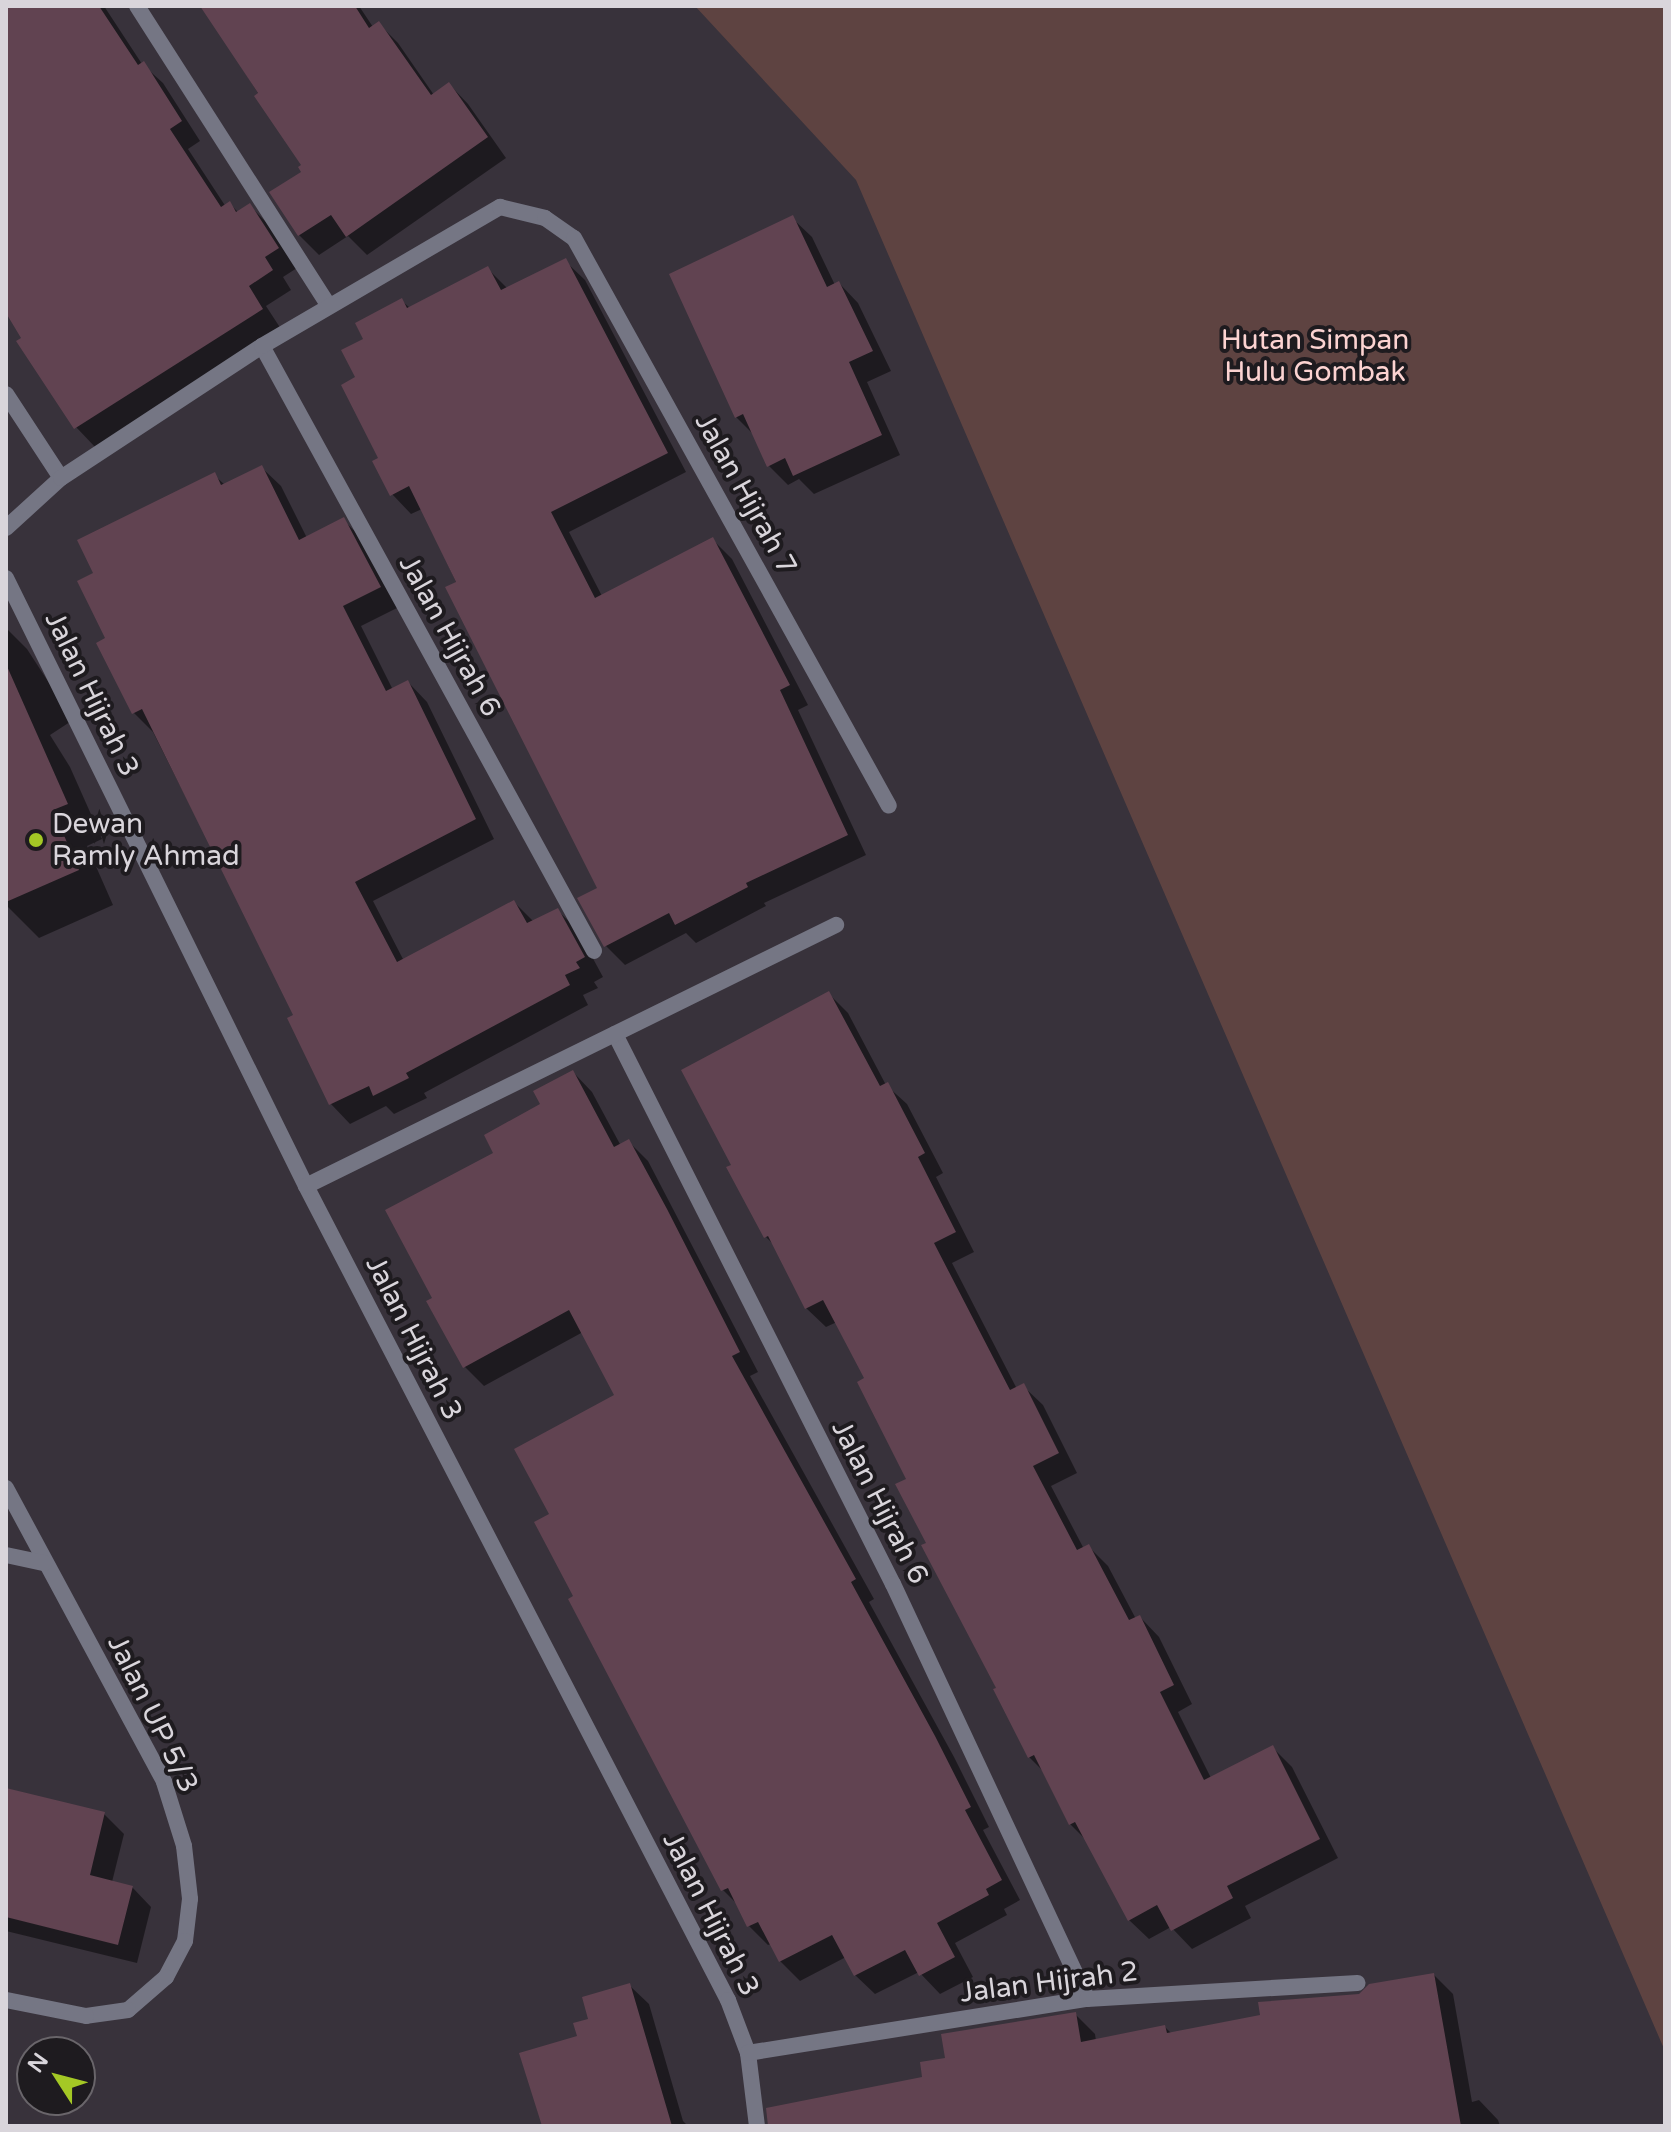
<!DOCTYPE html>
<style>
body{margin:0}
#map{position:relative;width:1671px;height:2132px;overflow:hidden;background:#38323b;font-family:"Varela Round",sans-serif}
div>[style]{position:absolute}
.green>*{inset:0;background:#5e4341}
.shadow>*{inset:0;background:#0007}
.building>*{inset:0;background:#614351}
.street>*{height:16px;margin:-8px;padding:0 8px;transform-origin:8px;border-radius:8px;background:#757684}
.dots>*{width:22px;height:22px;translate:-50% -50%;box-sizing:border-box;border:4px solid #1e1b1f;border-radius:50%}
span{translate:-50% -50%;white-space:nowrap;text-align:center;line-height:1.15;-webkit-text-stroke:8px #1e1b1f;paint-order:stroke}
.park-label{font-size:28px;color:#fcd3d1}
.street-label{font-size:28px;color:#d9d5db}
.poi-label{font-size:28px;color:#d9d5db}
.left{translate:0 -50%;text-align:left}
.frame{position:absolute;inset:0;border:8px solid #d9d5db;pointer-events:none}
.north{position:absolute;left:16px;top:2036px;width:80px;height:80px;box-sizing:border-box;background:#1e1b1f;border:2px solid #69656a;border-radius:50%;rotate:306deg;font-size:22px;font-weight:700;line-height:32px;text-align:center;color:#d9d5db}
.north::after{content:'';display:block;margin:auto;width:28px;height:36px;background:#a4c825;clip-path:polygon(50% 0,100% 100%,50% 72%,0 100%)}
</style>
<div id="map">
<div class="green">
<div style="clip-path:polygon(695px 6px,1665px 6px,1665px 2051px,856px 180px)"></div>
</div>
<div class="shadow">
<div style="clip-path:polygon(6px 6px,104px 6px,142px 64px,163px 83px,200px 141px,188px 149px,226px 207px,230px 204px,239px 213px,250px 206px,269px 225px,297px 268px,283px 277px,291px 290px,266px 306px,281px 329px,95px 447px,76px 427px,6px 310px)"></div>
<div style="clip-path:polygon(203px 6px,359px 6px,373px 27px,379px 24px,398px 43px,434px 95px,449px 84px,468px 104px,506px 158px,367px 255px,348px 236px,319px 255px,299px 235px,304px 166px)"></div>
<div style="clip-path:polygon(792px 218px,812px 237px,835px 285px,839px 283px,858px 303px,891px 371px,867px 382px,900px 455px,814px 494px,799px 479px,788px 485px,769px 466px,755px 436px,736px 417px,671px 275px)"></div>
<div style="clip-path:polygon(565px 261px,585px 280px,686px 472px,569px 532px,602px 596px,713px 540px,732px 559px,808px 705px,798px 710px,866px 855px,764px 903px,766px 906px,696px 943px,686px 933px,625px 965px,606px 946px,599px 889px,422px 509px,411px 514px,392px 494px,358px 378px,366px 340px,402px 301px,410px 308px,488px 269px,508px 289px)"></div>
<div style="clip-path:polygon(261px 467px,281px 486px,307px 538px,343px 520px,363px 539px,399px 607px,361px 626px,393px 690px,408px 682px,427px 702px,494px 839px,373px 901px,404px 961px,514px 902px,534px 922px,557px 910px,577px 929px,603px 977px,594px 982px,598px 988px,583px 995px,588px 1005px,424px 1093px,427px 1098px,394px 1114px,386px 1106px,350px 1124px,331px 1104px,290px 1019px,296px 1016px,153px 732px,134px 713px,108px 639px,96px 573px,214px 475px,225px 485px)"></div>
<div style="clip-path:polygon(6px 628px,27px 649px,73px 720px,50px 735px,70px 767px,102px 839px,87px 846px,113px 905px,39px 938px,6px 905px)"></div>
<div style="clip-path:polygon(829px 994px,848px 1013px,886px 1085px,907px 1104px,943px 1173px,936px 1177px,974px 1252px,952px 1263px,1017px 1389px,1023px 1386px,1043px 1405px,1077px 1473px,1051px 1486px,1084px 1549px,1088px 1546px,1108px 1566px,1136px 1619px,1140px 1617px,1159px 1637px,1192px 1704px,1178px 1712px,1211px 1778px,1272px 1747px,1292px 1767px,1338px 1858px,1245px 1906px,1251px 1918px,1192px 1949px,1171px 1927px,1149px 1939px,1129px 1920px,1087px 1841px,1070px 1824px,1045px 1773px,1029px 1757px,928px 1544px,909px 1480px,867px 1379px,837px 1322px,826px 1327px,806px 1308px,775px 1246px,766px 1237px,733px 1166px)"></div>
<div style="clip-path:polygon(573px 1072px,592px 1092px,621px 1146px,629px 1142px,648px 1161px,758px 1372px,750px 1376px,874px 1599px,869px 1602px,954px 1757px,989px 1827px,983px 1830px,1020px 1900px,1004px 1909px,1007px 1915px,955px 1943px,973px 1977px,940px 1994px,919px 1972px,875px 1994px,855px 1975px,846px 1957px,800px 1981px,780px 1961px,771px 1944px,768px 1945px,749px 1926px,739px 1906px,723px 1890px,571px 1599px,576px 1597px,552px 1515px,616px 1395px,583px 1332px,484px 1386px,465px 1367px,434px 1298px,496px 1154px)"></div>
<div style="clip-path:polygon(6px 1790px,104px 1814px,124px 1834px,112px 1882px,132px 1887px,151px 1907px,137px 1963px,6px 1931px)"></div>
<div style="clip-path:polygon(1434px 1975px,1453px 1994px,1472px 2102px,1479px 2100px,1498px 2120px,1500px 2126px,799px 2126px,925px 2078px,947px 2059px,1075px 2014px,1095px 2034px,1096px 2041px,1165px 2027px,1172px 2034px,1360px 1996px)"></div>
<div style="clip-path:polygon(629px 1985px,649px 2004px,683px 2121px,688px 2126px,544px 2126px,579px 2037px,591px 2020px)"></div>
</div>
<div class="building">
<div style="clip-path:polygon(6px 6px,99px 6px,138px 65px,144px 61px,182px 121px,170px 129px,221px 207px,230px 201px,236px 212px,250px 203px,279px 248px,265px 257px,273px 270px,249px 286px,263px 309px,74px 429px,16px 341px,21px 338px,6px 313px)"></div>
<div style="clip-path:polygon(200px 6px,355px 6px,369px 28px,379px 21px,431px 95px,449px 82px,488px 137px,346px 237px,331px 215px,298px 236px,269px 192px,301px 172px,298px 167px,301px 165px,254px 96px,258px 93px)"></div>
<div style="clip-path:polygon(793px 215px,827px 287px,839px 281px,873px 351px,849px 362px,882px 435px,793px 476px,785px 458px,767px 467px,743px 414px,735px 418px,669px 274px)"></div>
<div style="clip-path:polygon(566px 258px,668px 453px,551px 512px,595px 598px,713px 537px,790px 685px,780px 690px,848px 835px,746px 883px,748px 887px,675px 925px,669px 913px,604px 947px,577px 898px,597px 888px,445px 587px,456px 582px,409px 486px,390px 496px,372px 461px,378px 458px,341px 385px,355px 377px,341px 350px,363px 339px,355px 323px,402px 298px,407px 308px,488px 266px,501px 290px)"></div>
<div style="clip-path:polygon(262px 465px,299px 540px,344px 517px,381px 587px,343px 606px,386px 691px,408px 680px,476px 819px,355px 882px,397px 962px,514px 900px,527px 923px,558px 908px,585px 957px,576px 962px,580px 968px,565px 975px,570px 985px,406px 1073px,409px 1078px,373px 1096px,369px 1086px,329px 1105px,287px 1018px,293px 1015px,142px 709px,132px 714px,96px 643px,105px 638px,77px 581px,93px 573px,77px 540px,215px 472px,221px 485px)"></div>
<div style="clip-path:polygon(6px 664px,68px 804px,53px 810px,79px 870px,6px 902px)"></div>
<div style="clip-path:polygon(829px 991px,880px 1086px,888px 1082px,925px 1153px,918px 1157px,956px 1232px,934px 1243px,1010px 1390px,1024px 1383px,1059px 1453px,1033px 1466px,1077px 1550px,1089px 1544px,1129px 1620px,1140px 1615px,1174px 1685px,1160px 1692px,1204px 1780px,1273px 1745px,1320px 1839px,1227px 1886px,1233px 1898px,1171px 1931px,1157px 1905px,1128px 1921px,1075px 1822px,1069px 1825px,1034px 1755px,1028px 1758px,993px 1689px,996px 1688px,921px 1545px,926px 1543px,895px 1484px,906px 1479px,857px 1382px,864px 1378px,823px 1300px,805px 1309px,768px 1236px,764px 1238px,726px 1167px,731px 1165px,681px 1070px)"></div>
<div style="clip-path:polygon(573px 1070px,614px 1147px,629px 1139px,667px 1209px,740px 1352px,732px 1356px,856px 1579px,851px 1582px,935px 1736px,971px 1807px,965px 1810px,1002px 1880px,986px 1889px,989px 1895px,937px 1923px,955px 1957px,919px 1976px,905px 1950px,854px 1976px,832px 1935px,779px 1962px,758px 1922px,747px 1927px,728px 1888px,721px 1891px,568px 1599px,573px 1596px,534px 1522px,549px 1514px,514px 1449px,614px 1395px,569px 1310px,463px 1368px,426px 1301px,432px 1298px,385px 1210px,493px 1153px,484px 1135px,540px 1104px,533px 1091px)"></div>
<div style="clip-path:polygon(6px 1788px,105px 1812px,90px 1875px,133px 1886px,118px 1945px,6px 1917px)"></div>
<div style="clip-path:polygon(1434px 1973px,1461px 2126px,768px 2126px,766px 2108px,922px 2077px,920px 2062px,945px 2058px,941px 2034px,1076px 2012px,1081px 2042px,1165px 2025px,1167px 2033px,1260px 2015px,1258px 2002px,1359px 1994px,1369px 1984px)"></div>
<div style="clip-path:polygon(630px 1983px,672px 2126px,542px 2126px,519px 2053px,577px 2036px,573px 2023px,588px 2019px,582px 1997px)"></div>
</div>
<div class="street">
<div style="left:137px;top:6px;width:356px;rotate:57.4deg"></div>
<div style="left:262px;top:346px;width:690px;rotate:61.24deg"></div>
<div style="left:6px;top:394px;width:100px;rotate:56.8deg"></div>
<div style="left:6px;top:528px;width:74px;rotate:-42.3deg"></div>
<div style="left:61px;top:478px;width:240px;rotate:-33.3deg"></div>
<div style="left:262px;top:346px;width:276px;rotate:-30.3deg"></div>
<div style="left:500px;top:207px;width:46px;rotate:13.7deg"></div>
<div style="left:545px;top:218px;width:35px;rotate:35deg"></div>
<div style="left:574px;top:238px;width:649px;rotate:60.99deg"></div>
<div style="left:6px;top:578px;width:678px;rotate:63.74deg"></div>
<div style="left:306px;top:1186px;width:917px;rotate:62.6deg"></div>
<div style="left:728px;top:2000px;width:57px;rotate:69.3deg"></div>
<div style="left:748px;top:2053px;width:74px;rotate:83deg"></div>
<div style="left:615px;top:1034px;width:616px;rotate:63.19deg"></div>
<div style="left:893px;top:1584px;width:458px;rotate:64.9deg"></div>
<div style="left:306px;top:1186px;width:591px;rotate:-26.22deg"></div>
<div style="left:6px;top:1488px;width:334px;rotate:61.7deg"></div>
<div style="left:164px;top:1782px;width:67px;rotate:72.6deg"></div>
<div style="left:184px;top:1846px;width:53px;rotate:83.5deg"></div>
<div style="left:190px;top:1899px;width:42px;rotate:96.8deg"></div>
<div style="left:185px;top:1941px;width:41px;rotate:117.8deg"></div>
<div style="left:166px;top:1977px;width:50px;rotate:139deg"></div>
<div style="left:128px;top:2010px;width:42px;rotate:171.9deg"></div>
<div style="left:86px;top:2016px;width:82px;rotate:-168.7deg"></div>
<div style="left:6px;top:1555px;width:39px;rotate:12deg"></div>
<div style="left:748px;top:2053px;width:343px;rotate:-9.1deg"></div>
<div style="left:1087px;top:1999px;width:271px;rotate:-3.4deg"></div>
</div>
<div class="dots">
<div style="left:36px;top:840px;background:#a4c825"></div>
</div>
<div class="park-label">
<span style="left:1315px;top:356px">Hutan Simpan<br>Hulu Gombak</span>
</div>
<div class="street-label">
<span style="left:746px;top:494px;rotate:61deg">Jalan Hijrah 7</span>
<span style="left:450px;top:636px;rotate:61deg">Jalan Hijrah 6</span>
<span style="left:92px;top:694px;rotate:64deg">Jalan Hijrah 3</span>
<span style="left:414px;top:1338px;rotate:63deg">Jalan Hijrah 3</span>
<span style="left:880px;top:1502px;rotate:63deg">Jalan Hijrah 6</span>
<span style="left:153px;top:1714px;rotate:64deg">Jalan UP 5/3</span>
<span style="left:711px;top:1914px;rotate:63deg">Jalan Hijrah 3</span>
<span style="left:1049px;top:1982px;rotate:-7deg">Jalan Hijrah 2</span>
</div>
<div class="poi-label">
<span class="left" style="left:52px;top:840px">Dewan<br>Ramly Ahmad</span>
</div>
<div class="frame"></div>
<div class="north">N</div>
</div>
